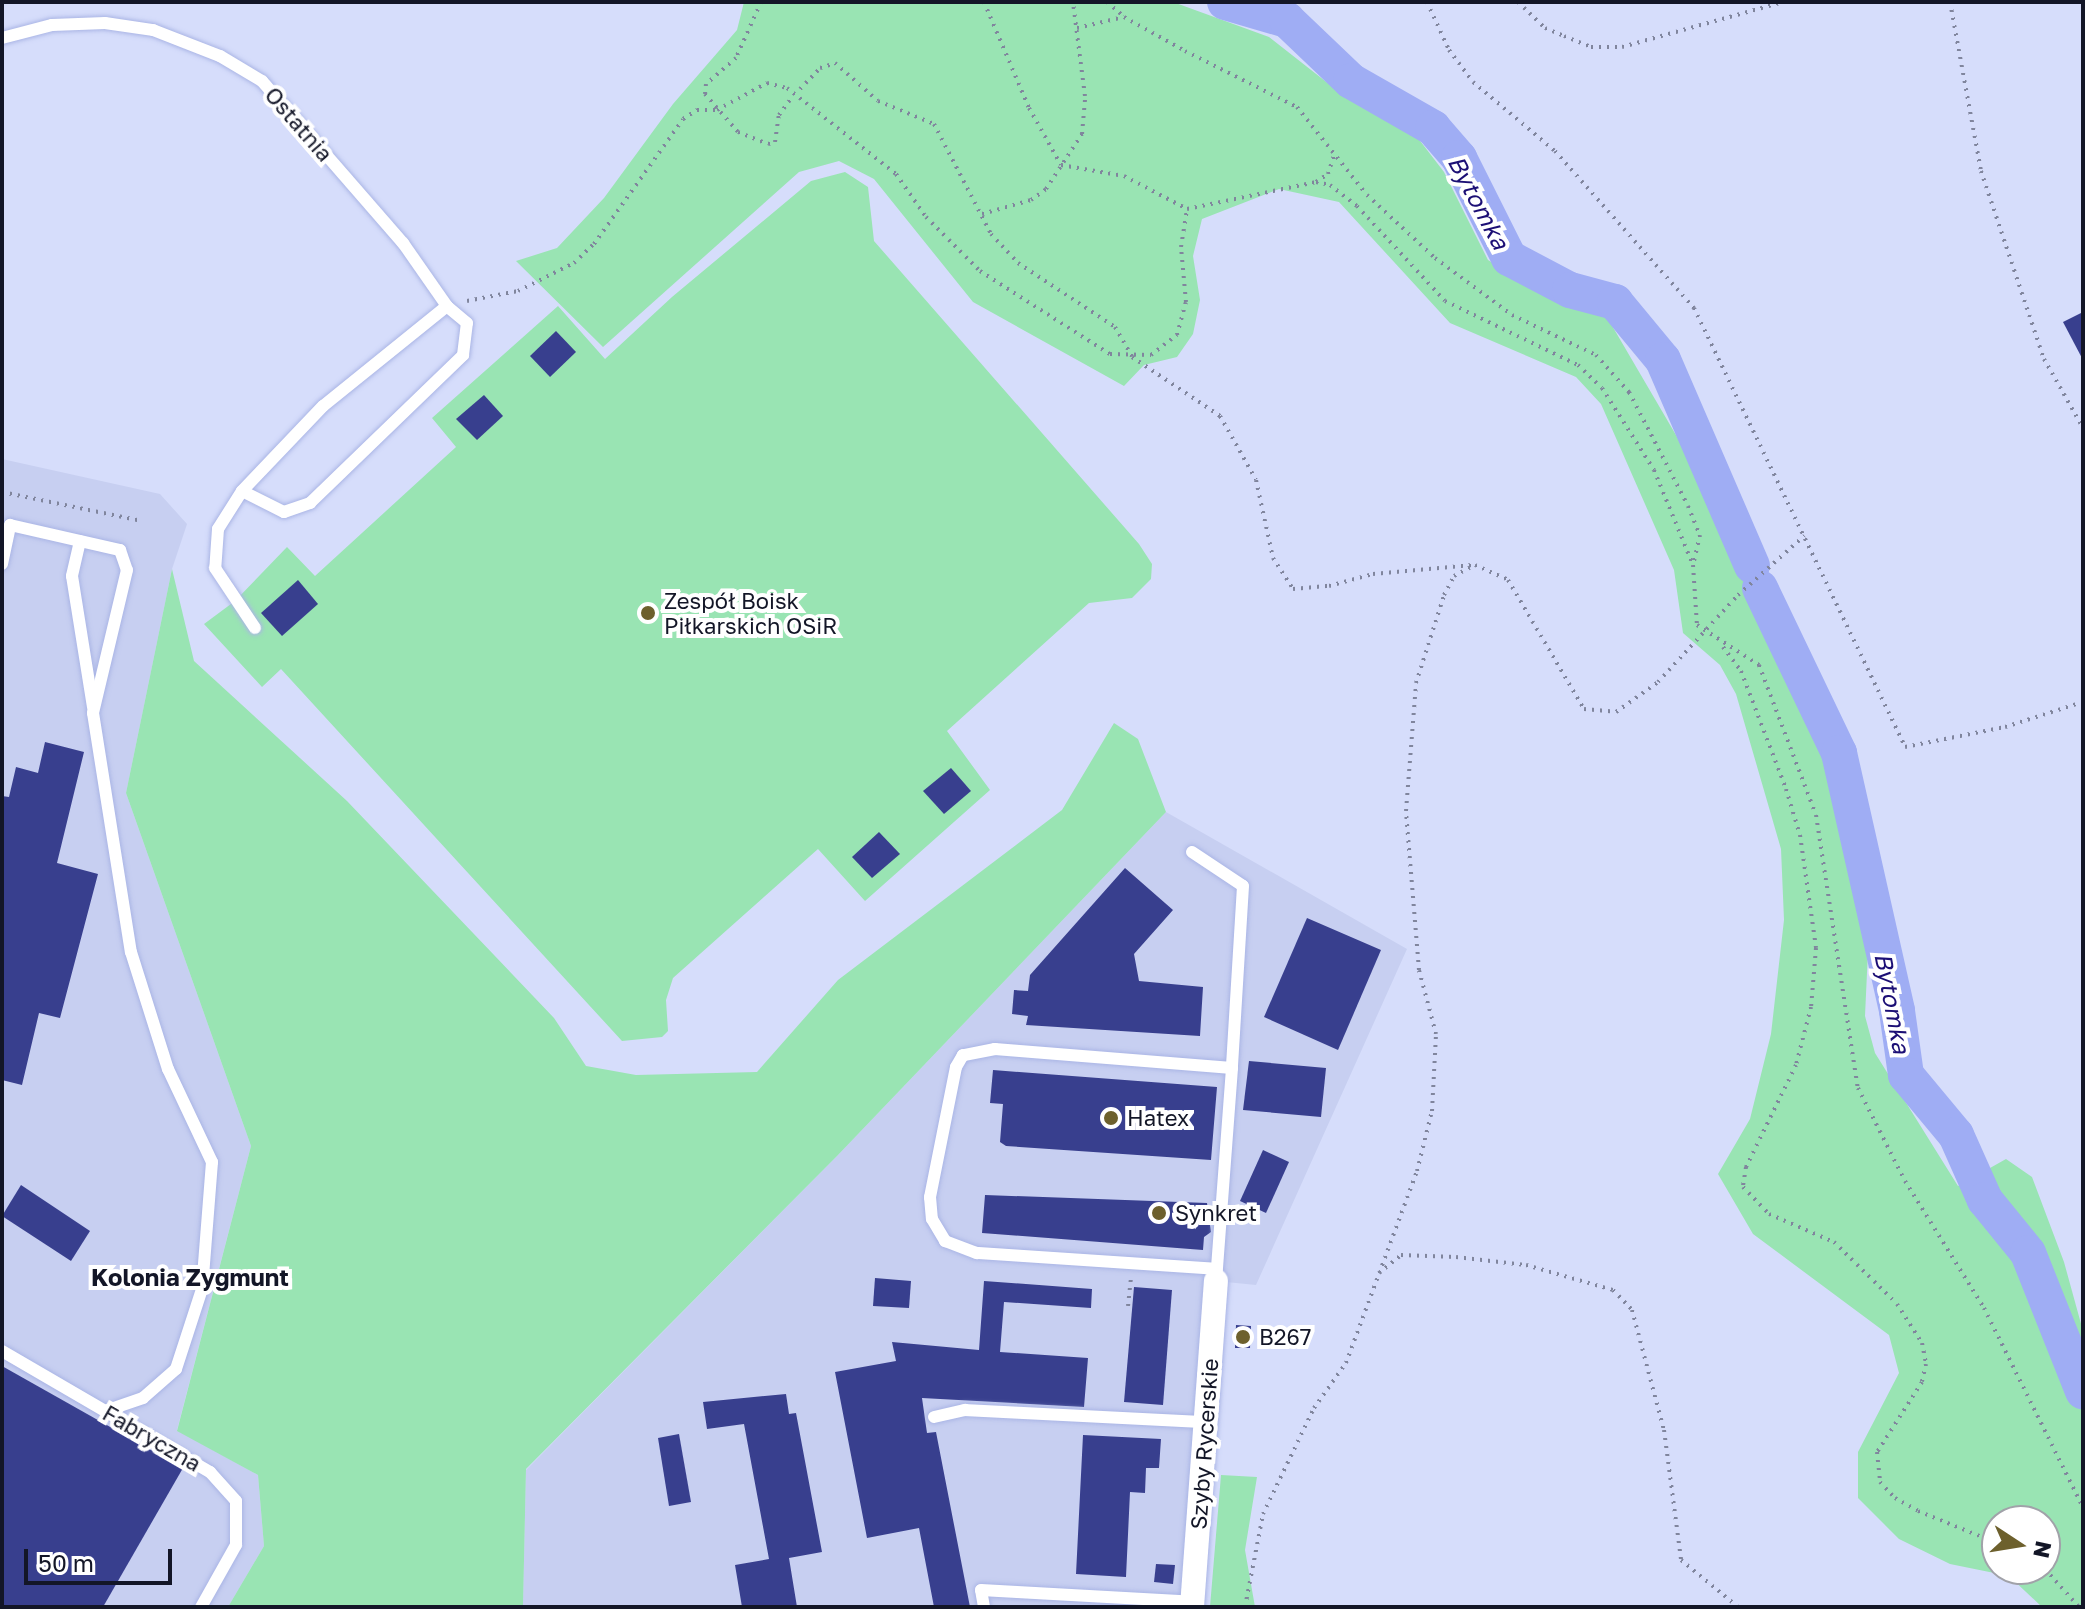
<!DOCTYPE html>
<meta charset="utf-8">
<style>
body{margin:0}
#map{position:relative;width:2085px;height:1609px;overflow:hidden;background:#d6ddfb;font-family:"Golos Text",sans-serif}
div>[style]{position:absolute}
.built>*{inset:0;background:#c7cff1}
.green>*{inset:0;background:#99e4b3}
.river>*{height:36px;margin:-18px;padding:0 18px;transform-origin:18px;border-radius:18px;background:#9fadf4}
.building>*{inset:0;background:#383f8e}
.path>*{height:4px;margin-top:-2px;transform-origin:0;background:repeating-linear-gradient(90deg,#80859d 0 2px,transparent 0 8px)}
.roads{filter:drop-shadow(0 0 2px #aab5e5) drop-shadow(0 0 2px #aab5e5)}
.service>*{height:12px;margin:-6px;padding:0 6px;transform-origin:6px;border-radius:6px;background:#fff}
.minor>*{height:24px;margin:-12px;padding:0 12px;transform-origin:12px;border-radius:12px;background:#fff}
.dots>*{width:22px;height:22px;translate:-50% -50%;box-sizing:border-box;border:4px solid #fff;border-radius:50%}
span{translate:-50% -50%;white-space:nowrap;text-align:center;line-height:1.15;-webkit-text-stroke:8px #fff;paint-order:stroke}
.street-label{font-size:22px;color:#131627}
.poi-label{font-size:22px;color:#131627}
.left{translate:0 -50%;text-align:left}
.water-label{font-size:24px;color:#1c0f75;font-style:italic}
.neighbourhood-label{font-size:24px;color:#131627;font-weight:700}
.frame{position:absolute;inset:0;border:4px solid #131627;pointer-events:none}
.north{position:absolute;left:1981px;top:1505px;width:80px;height:80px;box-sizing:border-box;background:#fff;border:2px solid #a1a2a9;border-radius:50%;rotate:102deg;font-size:22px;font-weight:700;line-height:32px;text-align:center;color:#131627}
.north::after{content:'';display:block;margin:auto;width:28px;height:36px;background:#6d602d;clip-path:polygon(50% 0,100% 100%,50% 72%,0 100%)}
.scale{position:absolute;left:24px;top:1549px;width:148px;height:36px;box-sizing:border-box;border:4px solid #131627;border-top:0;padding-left:10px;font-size:24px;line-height:28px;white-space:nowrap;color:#131627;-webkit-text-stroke:6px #fff;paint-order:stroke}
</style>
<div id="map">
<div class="built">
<div style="clip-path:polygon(2px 459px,160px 494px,187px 524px,172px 569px,126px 793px,251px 1146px,177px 1430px,258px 1475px,264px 1546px,228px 1607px,2px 1607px)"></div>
<div style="clip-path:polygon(1166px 812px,1407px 949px,1256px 1285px,1216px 1281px,1182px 1607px,523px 1607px,526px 1470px,838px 1155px)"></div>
</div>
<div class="green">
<div style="clip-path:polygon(evenodd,744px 2px,1173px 2px,1269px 37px,1348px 99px,1414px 133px,1444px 172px,1488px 260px,1559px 302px,1604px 312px,1690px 459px,1829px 756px,1868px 951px,1865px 1016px,1875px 1053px,1958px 1186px,2006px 1159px,2032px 1177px,2064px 1262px,2083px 1331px,2083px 1607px,2042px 1607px,2009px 1576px,1950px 1564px,1899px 1539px,1858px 1498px,1858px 1452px,1899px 1373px,1889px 1335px,1753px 1234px,1718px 1174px,1750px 1119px,1771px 1034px,1784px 920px,1781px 849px,1736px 694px,1720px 665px,1683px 633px,1674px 570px,1601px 404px,1576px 377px,1450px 323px,1339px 202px,1279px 189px,1202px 219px,1193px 256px,1200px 300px,1193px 334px,1177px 357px,1144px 365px,1124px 386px,973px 302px,874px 179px,839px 161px,799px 172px,603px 347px,516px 261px,557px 248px,604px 198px,673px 104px,737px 30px,744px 2px,2045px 1521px,2045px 1569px,1997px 1569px,1997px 1521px,2045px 1521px)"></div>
<div style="clip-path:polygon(845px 172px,868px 187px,874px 241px,1139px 544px,1152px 564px,1151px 579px,1132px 598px,1089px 603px,947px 731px,990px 790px,865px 901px,818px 849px,673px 978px,666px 1000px,668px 1031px,662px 1037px,622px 1041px,281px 669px,262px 687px,204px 624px,235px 601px,287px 547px,315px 576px,456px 447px,432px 418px,558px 306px,605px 359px,672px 297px,811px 181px)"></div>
<div style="clip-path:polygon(172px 569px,194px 661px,347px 801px,554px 1018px,586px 1066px,636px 1075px,757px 1072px,838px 980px,1062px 810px,1114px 723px,1138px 739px,1166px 812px,838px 1155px,526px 1469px,523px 1607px,228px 1607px,264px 1546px,258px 1475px,177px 1431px,251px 1146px,126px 793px)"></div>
<div style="clip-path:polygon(1221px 1475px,1257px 1477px,1245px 1550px,1255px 1607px,1210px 1607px)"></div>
</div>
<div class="river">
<div style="left:1225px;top:2px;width:65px;rotate:16.2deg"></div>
<div style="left:1287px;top:20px;width:88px;rotate:43.6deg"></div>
<div style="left:1351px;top:81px;width:95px;rotate:29.8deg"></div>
<div style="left:1433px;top:128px;width:40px;rotate:49deg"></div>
<div style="left:1459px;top:158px;width:112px;rotate:63.4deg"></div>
<div style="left:1509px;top:258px;width:69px;rotate:27.7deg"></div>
<div style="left:1570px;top:290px;width:47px;rotate:14.9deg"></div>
<div style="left:1615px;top:302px;width:75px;rotate:50.4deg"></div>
<div style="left:1663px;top:360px;width:224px;rotate:66.6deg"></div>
<div style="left:1760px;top:588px;width:183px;rotate:64.4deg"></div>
<div style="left:1839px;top:753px;width:264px;rotate:77.3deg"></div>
<div style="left:1897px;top:1011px;width:65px;rotate:82deg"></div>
<div style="left:1906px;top:1075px;width:78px;rotate:50.2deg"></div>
<div style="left:1956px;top:1135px;width:71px;rotate:66deg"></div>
<div style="left:1985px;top:1200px;width:68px;rotate:50.9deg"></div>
<div style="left:2028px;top:1253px;width:149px;rotate:68.3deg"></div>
</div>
<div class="building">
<div style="clip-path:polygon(2083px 312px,2083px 360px,2063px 322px)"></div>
<div style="clip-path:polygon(556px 331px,576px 352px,550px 377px,530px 356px)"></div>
<div style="clip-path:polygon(484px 395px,503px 416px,477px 440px,456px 419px)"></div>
<div style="clip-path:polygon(298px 580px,318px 604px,282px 636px,261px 613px)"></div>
<div style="clip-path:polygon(45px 742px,84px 752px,57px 863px,98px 874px,60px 1018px,39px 1013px,22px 1085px,2px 1080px,2px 796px,9px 797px,16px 767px,38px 773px)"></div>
<div style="clip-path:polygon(951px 768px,971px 791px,944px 814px,923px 791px)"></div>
<div style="clip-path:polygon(879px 832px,900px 854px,872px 878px,852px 857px)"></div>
<div style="clip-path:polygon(1125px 868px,1173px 910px,1134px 954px,1139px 981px,1203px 987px,1200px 1036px,1026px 1025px,1028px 1016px,1012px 1014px,1014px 990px,1028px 991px,1030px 975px)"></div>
<div style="clip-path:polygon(1307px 918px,1381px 950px,1338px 1050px,1264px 1017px)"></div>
<div style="clip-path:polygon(1249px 1061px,1326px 1068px,1321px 1117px,1243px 1110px)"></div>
<div style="clip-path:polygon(993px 1070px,1217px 1087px,1211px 1160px,1006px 1146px,1000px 1142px,1003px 1104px,990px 1103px)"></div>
<div style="clip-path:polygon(1263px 1150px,1289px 1162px,1266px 1213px,1240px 1201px)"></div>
<div style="clip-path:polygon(21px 1185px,90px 1231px,71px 1261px,2px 1216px)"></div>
<div style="clip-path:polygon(985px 1195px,1207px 1203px,1211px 1232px,1204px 1237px,1203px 1250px,982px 1233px)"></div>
<div style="clip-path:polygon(875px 1278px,911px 1281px,909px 1308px,873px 1306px)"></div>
<div style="clip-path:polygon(984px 1281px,1092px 1289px,1091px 1308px,1004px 1302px,1000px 1352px,1088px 1358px,1084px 1407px,922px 1398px,927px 1433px,936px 1432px,970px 1607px,934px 1607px,919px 1528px,867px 1538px,835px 1372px,896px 1361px,892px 1342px,979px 1350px)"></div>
<div style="clip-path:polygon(1134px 1287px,1172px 1290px,1163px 1405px,1124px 1402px)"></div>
<div style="clip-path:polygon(1236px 1325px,1251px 1326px,1250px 1348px,1235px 1348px)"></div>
<div style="clip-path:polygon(2px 1366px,183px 1468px,103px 1607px,2px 1607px)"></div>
<div style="clip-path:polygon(786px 1394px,789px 1414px,796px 1413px,822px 1552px,789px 1558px,797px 1607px,742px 1607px,735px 1565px,769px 1559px,744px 1424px,707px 1429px,703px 1402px)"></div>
<div style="clip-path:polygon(679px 1434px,691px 1502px,669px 1506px,658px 1438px)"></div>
<div style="clip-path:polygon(1083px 1435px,1161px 1439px,1159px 1468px,1146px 1468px,1145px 1493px,1130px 1492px,1126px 1577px,1076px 1574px)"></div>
<div style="clip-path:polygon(1156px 1564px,1175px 1565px,1173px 1584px,1154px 1582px)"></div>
</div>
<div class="path">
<div style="left:761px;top:2px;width:61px;rotate:114.1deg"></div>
<div style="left:736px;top:58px;width:40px;rotate:139deg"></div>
<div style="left:706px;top:84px;width:10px;rotate:96deg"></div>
<div style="left:705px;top:94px;width:50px;rotate:49deg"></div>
<div style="left:738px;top:132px;width:32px;rotate:22deg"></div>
<div style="left:768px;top:144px;width:7px;rotate:-16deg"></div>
<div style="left:775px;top:142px;width:27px;rotate:-82deg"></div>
<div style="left:779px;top:115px;width:19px;rotate:-54deg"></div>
<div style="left:984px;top:2px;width:115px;rotate:67deg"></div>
<div style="left:1029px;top:108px;width:65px;rotate:60.7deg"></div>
<div style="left:1061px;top:165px;width:64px;rotate:9.9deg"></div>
<div style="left:1124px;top:176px;width:71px;rotate:27.6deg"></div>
<div style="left:1107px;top:2px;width:23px;rotate:41deg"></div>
<div style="left:1124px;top:17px;width:70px;rotate:29.1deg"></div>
<div style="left:1185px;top:51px;width:125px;rotate:26.6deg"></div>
<div style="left:1297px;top:107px;width:112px;rotate:51.5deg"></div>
<div style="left:1367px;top:195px;width:93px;rotate:42.8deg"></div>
<div style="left:1435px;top:258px;width:96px;rotate:36.5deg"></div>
<div style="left:1512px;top:315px;width:93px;rotate:25.5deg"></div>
<div style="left:1596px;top:355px;width:50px;rotate:48.3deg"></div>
<div style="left:1629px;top:392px;width:128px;rotate:62.6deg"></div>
<div style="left:1688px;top:506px;width:31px;rotate:68deg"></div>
<div style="left:1700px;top:535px;width:31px;rotate:103deg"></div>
<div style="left:1427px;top:2px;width:53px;rotate:65.4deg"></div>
<div style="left:1449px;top:50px;width:40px;rotate:53deg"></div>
<div style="left:1473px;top:82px;width:107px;rotate:40.1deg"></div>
<div style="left:1555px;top:151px;width:210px;rotate:48.5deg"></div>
<div style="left:1694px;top:308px;width:487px;rotate:64.3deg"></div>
<div style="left:1905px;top:747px;width:102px;rotate:-11.3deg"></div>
<div style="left:2005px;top:727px;width:82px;rotate:-17.8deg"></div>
<div style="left:1518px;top:2px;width:37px;rotate:44deg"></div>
<div style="left:1545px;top:28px;width:21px;rotate:23deg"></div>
<div style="left:1564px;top:36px;width:29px;rotate:22deg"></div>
<div style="left:1591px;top:47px;width:31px"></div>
<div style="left:1622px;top:47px;width:167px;rotate:-15.6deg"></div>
<div style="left:1950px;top:2px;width:172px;rotate:79.6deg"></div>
<div style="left:1981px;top:171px;width:198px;rotate:71.5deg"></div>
<div style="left:2044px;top:359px;width:79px;rotate:60.5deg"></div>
<div style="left:1077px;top:28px;width:48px;rotate:-13.2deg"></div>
<div style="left:800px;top:89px;width:29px;rotate:-46deg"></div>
<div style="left:820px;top:68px;width:16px;rotate:-18deg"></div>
<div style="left:835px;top:63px;width:57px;rotate:41.5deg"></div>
<div style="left:878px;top:101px;width:61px;rotate:22.3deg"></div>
<div style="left:934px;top:124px;width:124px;rotate:62.6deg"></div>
<div style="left:991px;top:234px;width:40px;rotate:47deg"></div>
<div style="left:1018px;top:263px;width:116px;rotate:33.4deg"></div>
<div style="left:1115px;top:327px;width:34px;rotate:60deg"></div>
<div style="left:1132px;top:357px;width:106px;rotate:33.8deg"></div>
<div style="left:1220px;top:416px;width:73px;rotate:60.6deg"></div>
<div style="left:1256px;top:480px;width:80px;rotate:77.7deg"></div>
<div style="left:1273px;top:558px;width:37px;rotate:57deg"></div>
<div style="left:1293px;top:589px;width:36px;rotate:-5deg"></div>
<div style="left:1329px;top:586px;width:46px;rotate:-15.3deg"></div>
<div style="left:1373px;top:574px;width:100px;rotate:-5.1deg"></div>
<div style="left:1316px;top:182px;width:14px;rotate:-34deg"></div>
<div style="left:1328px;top:174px;width:20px;rotate:-72deg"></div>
<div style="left:982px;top:214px;width:51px;rotate:-15.9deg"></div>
<div style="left:1031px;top:200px;width:19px;rotate:-36deg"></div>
<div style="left:1046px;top:189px;width:66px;rotate:-56.8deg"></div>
<div style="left:1082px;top:134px;width:38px;rotate:-85deg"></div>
<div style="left:1085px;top:96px;width:95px;rotate:-97.3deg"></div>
<div style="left:467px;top:301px;width:52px;rotate:-11.1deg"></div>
<div style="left:518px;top:291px;width:63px;rotate:-26.6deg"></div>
<div style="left:574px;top:263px;width:28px;rotate:-44deg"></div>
<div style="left:594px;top:244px;width:153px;rotate:-54.5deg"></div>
<div style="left:683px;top:119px;width:17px;rotate:-33deg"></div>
<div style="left:697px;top:110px;width:20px"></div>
<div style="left:717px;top:110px;width:57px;rotate:-28.4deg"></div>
<div style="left:767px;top:83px;width:21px;rotate:14deg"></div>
<div style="left:787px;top:88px;width:139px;rotate:38.3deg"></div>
<div style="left:896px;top:174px;width:52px;rotate:55.1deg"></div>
<div style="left:926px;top:217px;width:76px;rotate:45deg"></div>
<div style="left:980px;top:271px;width:154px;rotate:32.6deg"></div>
<div style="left:1110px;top:354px;width:41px;rotate:1.4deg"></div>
<div style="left:1151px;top:355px;width:33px;rotate:-38deg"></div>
<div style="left:1177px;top:335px;width:34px;rotate:-75deg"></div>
<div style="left:1186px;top:302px;width:55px;rotate:-95.2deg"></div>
<div style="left:1181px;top:247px;width:38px;rotate:-81deg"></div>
<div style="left:1187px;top:209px;width:132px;rotate:-11.8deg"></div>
<div style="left:1316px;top:182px;width:14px;rotate:12deg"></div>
<div style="left:1330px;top:185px;width:34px;rotate:38deg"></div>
<div style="left:1357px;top:206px;width:129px;rotate:47.2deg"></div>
<div style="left:1445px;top:301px;width:148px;rotate:25.7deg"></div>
<div style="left:1578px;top:365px;width:33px;rotate:44deg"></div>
<div style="left:1602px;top:388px;width:97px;rotate:57.6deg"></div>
<div style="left:1654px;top:470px;width:103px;rotate:67.7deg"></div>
<div style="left:1693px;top:565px;width:60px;rotate:86.2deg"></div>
<div style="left:1697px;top:625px;width:74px;rotate:32.8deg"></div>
<div style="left:1759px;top:665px;width:160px;rotate:69.2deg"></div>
<div style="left:1816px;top:815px;width:276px;rotate:81.3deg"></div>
<div style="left:1858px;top:1088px;width:104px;rotate:63.2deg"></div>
<div style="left:1905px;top:1181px;width:150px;rotate:58.1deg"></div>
<div style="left:1984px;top:1308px;width:222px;rotate:63.6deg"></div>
<div style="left:2px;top:492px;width:143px;rotate:11.7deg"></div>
<div style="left:1723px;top:647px;width:30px;rotate:53deg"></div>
<div style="left:1741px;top:671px;width:126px;rotate:69.1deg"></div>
<div style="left:1786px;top:789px;width:48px;rotate:73.1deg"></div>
<div style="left:1800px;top:835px;width:114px;rotate:81.9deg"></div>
<div style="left:1816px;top:948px;width:59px;rotate:94.8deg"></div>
<div style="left:1811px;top:1007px;width:60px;rotate:104.5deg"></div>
<div style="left:1796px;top:1065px;width:114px;rotate:116.1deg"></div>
<div style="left:1746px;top:1167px;width:20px;rotate:99deg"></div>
<div style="left:1743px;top:1187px;width:37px;rotate:46deg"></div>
<div style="left:1769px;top:1214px;width:71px;rotate:23.3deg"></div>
<div style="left:1834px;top:1242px;width:88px;rotate:44.5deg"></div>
<div style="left:1897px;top:1304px;width:46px;rotate:57.3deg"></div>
<div style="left:1922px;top:1343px;width:21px;rotate:79deg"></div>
<div style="left:1926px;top:1364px;width:18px;rotate:103deg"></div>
<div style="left:1922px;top:1382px;width:83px;rotate:122.7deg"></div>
<div style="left:1877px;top:1452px;width:30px;rotate:84deg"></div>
<div style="left:1880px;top:1482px;width:22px;rotate:47deg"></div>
<div style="left:1895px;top:1498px;width:26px;rotate:29deg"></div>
<div style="left:1918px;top:1511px;width:85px;rotate:22.1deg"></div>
<div style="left:1379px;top:1273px;width:28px;rotate:-39deg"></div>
<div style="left:1401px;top:1255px;width:55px;rotate:2.1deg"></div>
<div style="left:1456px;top:1257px;width:70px;rotate:6.5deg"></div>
<div style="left:1526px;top:1265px;width:91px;rotate:16deg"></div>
<div style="left:1613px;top:1290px;width:28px;rotate:46deg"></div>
<div style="left:1632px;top:1310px;width:124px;rotate:75.1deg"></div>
<div style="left:1664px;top:1430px;width:131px;rotate:82.5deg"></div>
<div style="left:1681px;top:1560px;width:74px;rotate:39.5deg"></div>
<div style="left:1128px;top:1306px;width:29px;rotate:-84deg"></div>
<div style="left:2045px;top:1569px;width:51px;rotate:48.2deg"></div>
<div style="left:1245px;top:1607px;width:95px;rotate:-79deg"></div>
<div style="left:1263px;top:1514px;width:118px;rotate:-64.3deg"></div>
<div style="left:1314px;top:1408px;width:55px;rotate:-54.6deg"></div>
<div style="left:1346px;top:1363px;width:205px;rotate:-69.7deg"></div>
<div style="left:1417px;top:1171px;width:62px;rotate:-76deg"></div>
<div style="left:1432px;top:1111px;width:77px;rotate:-87deg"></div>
<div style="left:1436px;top:1034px;width:66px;rotate:-104.9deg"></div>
<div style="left:1419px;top:970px;width:160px;rotate:-94.7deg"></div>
<div style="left:1406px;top:811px;width:128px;rotate:-85.5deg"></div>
<div style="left:1416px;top:683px;width:92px;rotate:-72.3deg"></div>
<div style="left:1444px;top:595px;width:21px;rotate:-62deg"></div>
<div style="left:1454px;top:576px;width:24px;rotate:-28deg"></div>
<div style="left:1475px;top:565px;width:36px;rotate:24deg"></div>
<div style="left:1508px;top:580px;width:150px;rotate:59.5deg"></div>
<div style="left:1584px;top:709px;width:32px;rotate:5deg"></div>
<div style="left:1616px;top:712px;width:52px;rotate:-35.5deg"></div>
<div style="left:1658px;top:682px;width:118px;rotate:-47.4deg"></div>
<div style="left:1738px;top:595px;width:89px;rotate:-41.8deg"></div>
</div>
<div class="roads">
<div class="service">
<div style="left:2px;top:38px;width:52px;rotate:-14.6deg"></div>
<div style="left:52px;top:25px;width:53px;rotate:-2.2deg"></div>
<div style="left:105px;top:23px;width:49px;rotate:8.3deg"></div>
<div style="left:153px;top:30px;width:72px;rotate:21.2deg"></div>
<div style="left:220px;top:56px;width:49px;rotate:30.8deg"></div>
<div style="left:262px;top:81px;width:215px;rotate:49deg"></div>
<div style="left:403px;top:243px;width:77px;rotate:55.1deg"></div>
<div style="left:242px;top:491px;width:47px;rotate:26.6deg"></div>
<div style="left:284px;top:512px;width:28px;rotate:-19deg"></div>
<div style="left:310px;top:503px;width:213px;rotate:-44deg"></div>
<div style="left:463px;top:355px;width:32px;rotate:-83deg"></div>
<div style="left:467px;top:323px;width:26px;rotate:-140deg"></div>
<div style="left:447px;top:306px;width:159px;rotate:141.1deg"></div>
<div style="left:323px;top:406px;width:117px;rotate:133.6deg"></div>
<div style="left:242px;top:491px;width:45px;rotate:122.3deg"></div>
<div style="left:218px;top:529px;width:39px;rotate:94deg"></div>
<div style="left:215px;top:568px;width:72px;rotate:56.3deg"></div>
<div style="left:80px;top:541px;width:36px;rotate:103deg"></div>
<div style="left:72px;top:576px;width:133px;rotate:80.9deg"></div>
<div style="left:2px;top:564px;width:40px;rotate:-78deg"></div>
<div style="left:10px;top:525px;width:113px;rotate:12.8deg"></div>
<div style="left:120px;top:550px;width:21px;rotate:71deg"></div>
<div style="left:127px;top:570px;width:147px;rotate:103.4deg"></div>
<div style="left:93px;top:713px;width:242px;rotate:81deg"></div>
<div style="left:131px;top:952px;width:123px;rotate:72.5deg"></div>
<div style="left:168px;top:1069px;width:103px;rotate:64.7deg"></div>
<div style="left:212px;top:1162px;width:127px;rotate:94.5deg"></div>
<div style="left:202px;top:1289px;width:84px;rotate:108deg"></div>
<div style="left:176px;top:1369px;width:44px;rotate:138.7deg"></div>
<div style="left:143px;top:1398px;width:39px;rotate:161deg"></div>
<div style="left:1192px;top:852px;width:61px;rotate:33.7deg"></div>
<div style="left:1243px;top:886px;width:182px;rotate:93.5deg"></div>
<div style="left:1216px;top:1281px;width:214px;rotate:-85.7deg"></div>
<div style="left:1232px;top:1068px;width:238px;rotate:-175.4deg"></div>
<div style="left:995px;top:1049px;width:33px;rotate:169deg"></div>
<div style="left:963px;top:1055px;width:14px;rotate:120deg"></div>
<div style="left:956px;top:1067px;width:133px;rotate:101.3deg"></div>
<div style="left:930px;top:1197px;width:22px;rotate:85deg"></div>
<div style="left:932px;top:1219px;width:26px;rotate:59deg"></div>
<div style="left:945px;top:1241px;width:34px;rotate:21deg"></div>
<div style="left:977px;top:1253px;width:240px;rotate:3.8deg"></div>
<div style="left:2px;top:1351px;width:241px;rotate:30.2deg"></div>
<div style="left:210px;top:1472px;width:39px;rotate:48deg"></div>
<div style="left:236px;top:1501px;width:44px;rotate:90deg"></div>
<div style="left:236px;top:1545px;width:71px;rotate:119.4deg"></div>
<div style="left:934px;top:1417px;width:32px;rotate:-13deg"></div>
<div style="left:965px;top:1410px;width:241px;rotate:2.9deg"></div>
<div style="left:984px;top:1607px;width:17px;rotate:-100deg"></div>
<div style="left:981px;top:1590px;width:212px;rotate:3.2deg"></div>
</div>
<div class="minor">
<div style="left:1192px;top:1607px;width:327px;rotate:-85.8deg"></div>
</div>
</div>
<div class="dots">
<div style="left:648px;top:613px;background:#6d602d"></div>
<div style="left:1111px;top:1118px;background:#6d602d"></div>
<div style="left:1159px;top:1213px;background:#6d602d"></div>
<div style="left:1243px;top:1337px;background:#6d602d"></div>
</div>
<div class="street-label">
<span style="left:299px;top:124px;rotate:49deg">Ostatnia</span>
<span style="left:152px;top:1438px;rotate:30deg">Fabryczna</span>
<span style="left:1204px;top:1444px;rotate:-86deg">Szyby Rycerskie</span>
</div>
<div class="poi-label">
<span class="left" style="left:664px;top:613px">Zespół Boisk<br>Piłkarskich OSiR</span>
<span class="left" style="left:1127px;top:1118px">Hatex</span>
<span class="left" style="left:1175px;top:1213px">Synkret</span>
<span class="left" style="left:1259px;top:1337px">B267</span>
</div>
<div class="water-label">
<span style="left:1479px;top:202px;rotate:62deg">Bytomka</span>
<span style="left:1893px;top:1003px;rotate:79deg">Bytomka</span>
</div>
<div class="neighbourhood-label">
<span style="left:190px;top:1277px">Kolonia Zygmunt</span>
</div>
<div class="frame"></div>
<div class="north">N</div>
<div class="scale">50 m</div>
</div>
